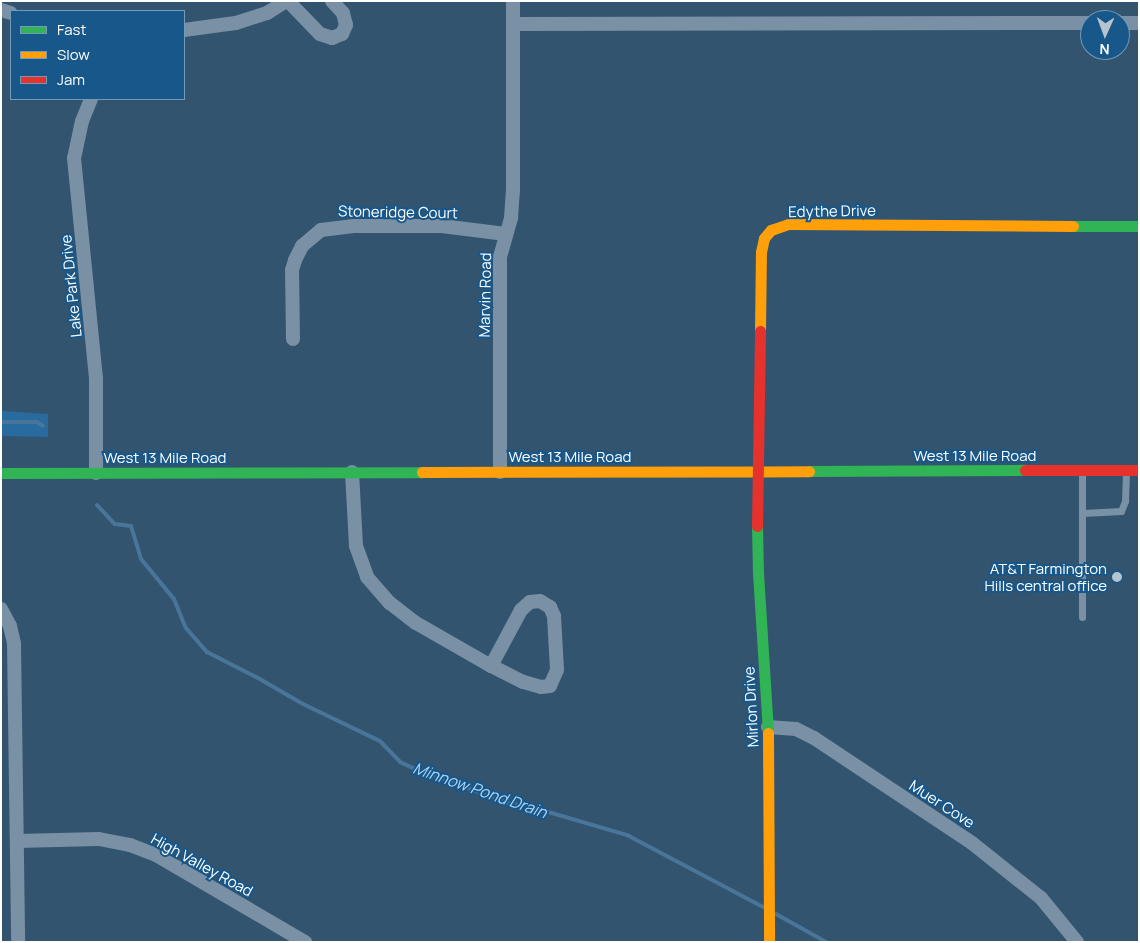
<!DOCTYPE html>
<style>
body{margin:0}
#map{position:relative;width:1140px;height:943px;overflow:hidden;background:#32546f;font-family:Manrope,sans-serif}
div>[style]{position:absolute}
.green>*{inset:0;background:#286c9f}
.stream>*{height:4px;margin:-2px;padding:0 2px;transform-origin:2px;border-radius:2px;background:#487599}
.lane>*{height:7px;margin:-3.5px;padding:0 3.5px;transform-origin:3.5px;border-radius:3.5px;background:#7990a5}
.street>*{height:14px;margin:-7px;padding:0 7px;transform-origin:7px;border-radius:7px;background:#7990a5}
.fast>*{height:11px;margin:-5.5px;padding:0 5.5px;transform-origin:5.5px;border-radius:5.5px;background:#30b455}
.slow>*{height:11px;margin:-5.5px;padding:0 5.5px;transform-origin:5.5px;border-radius:5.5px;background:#ff9f0a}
.jam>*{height:11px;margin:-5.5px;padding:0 5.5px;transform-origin:5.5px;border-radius:5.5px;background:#e5322d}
.dots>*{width:14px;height:14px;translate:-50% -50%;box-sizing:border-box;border:2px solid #185789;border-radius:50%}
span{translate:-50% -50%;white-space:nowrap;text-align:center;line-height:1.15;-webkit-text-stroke:4px #185789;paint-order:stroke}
.street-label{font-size:15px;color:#fff}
.poi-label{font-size:15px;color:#fff}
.right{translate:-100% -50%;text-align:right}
.water-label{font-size:16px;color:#abd6f5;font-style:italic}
.frame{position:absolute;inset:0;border:2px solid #fff;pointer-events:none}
.legend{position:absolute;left:10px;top:10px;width:175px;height:90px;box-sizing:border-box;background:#185789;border:1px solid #749ab8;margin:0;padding:6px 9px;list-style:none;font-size:15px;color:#fff}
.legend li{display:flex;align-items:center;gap:10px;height:25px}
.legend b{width:25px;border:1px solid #749ab8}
.north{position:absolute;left:1080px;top:10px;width:50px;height:50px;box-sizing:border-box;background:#185789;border:1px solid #749ab8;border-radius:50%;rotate:182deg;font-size:14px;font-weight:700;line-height:20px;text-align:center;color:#fff}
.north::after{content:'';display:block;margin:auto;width:18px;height:22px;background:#b7c3cd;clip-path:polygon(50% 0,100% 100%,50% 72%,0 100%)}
</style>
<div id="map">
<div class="green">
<div style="clip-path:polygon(1px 411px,48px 414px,48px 437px,1px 436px)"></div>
</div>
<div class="stream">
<div style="left:1px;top:422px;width:36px"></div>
<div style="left:37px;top:422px;width:7px;rotate:34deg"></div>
<div style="left:97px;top:505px;width:26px;rotate:47deg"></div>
<div style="left:115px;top:524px;width:16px;rotate:7deg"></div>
<div style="left:131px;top:526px;width:34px;rotate:73deg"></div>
<div style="left:141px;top:559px;width:52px;rotate:50.5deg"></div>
<div style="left:174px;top:599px;width:31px;rotate:68deg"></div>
<div style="left:186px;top:628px;width:32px;rotate:49deg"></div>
<div style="left:207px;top:652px;width:57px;rotate:27deg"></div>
<div style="left:258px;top:678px;width:52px;rotate:30deg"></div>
<div style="left:303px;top:704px;width:85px;rotate:25.7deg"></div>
<div style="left:380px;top:741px;width:29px;rotate:46deg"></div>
<div style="left:400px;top:762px;width:14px;rotate:25deg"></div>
<div style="left:413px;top:768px;width:101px;rotate:20.2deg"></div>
<div style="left:508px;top:803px;width:31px;rotate:11deg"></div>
<div style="left:538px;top:809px;width:93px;rotate:16.3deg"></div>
<div style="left:627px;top:835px;width:154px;rotate:27.9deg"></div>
<div style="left:776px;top:914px;width:57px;rotate:29.2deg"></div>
</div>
<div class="lane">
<div style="left:1083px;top:513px;width:38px;rotate:-3deg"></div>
<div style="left:1121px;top:511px;width:11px;rotate:-68deg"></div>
<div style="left:1125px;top:501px;width:30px;rotate:-88deg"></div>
<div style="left:1082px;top:617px;width:146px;rotate:-90deg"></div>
</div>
<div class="street">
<div style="left:288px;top:1px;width:46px;rotate:45.9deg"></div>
<div style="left:320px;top:34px;width:13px;rotate:18deg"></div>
<div style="left:332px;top:38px;width:11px;rotate:-22deg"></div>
<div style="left:342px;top:34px;width:10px;rotate:-66deg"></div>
<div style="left:346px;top:25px;width:12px;rotate:-104deg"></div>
<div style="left:343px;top:13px;width:16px;rotate:-133deg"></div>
<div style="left:1px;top:10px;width:10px;rotate:17deg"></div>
<div style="left:1120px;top:23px;width:19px"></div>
<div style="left:513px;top:24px;width:577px;rotate:-0.1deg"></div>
<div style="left:184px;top:30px;width:52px;rotate:-7.7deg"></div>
<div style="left:236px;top:23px;width:33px;rotate:-18deg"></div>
<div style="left:267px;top:13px;width:22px;rotate:-32deg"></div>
<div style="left:91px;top:99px;width:24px;rotate:112deg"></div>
<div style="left:82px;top:121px;width:38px;rotate:102deg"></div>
<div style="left:74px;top:158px;width:220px;rotate:84.3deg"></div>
<div style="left:96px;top:377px;width:96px;rotate:90deg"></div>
<div style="left:293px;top:339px;width:69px;rotate:-90.8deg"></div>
<div style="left:292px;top:270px;width:10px;rotate:-73deg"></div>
<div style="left:295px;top:260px;width:16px;rotate:-63deg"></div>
<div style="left:302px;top:246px;width:25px;rotate:-40deg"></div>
<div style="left:321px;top:230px;width:35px;rotate:-7deg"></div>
<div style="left:356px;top:226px;width:86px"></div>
<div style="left:442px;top:226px;width:64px;rotate:7.2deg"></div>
<div style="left:352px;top:472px;width:74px;rotate:86.9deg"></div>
<div style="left:356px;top:546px;width:33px;rotate:70deg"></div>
<div style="left:367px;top:577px;width:35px;rotate:49deg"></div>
<div style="left:390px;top:603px;width:33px;rotate:38deg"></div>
<div style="left:416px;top:623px;width:86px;rotate:29.8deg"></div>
<div style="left:500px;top:472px;width:215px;rotate:-90deg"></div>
<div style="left:500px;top:257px;width:41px;rotate:-74.2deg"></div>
<div style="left:511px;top:218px;width:28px;rotate:-86deg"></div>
<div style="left:513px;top:190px;width:189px;rotate:-90deg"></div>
<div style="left:540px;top:601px;width:12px;rotate:31deg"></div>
<div style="left:550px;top:607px;width:10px;rotate:66deg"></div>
<div style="left:554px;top:616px;width:54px;rotate:86.8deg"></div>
<div style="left:557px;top:670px;width:17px;rotate:114deg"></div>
<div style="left:550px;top:686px;width:9px;rotate:174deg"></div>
<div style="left:541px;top:687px;width:19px;rotate:-164deg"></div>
<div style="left:523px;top:682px;width:36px;rotate:-153deg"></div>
<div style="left:491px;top:666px;width:64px;rotate:-61.8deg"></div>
<div style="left:521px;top:610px;width:12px;rotate:-42deg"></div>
<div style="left:530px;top:602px;width:10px;rotate:-6deg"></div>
<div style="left:1px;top:609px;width:19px;rotate:62deg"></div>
<div style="left:10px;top:626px;width:18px;rotate:77deg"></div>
<div style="left:14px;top:644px;width:298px;rotate:89.2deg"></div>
<div style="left:768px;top:727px;width:28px;rotate:4deg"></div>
<div style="left:796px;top:729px;width:20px;rotate:27deg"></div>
<div style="left:814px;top:738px;width:190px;rotate:33.6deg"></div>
<div style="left:972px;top:843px;width:88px;rotate:38.6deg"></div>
<div style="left:1041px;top:898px;width:57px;rotate:50.7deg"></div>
<div style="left:17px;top:841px;width:82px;rotate:-1.4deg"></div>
<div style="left:99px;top:839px;width:32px;rotate:11deg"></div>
<div style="left:130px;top:845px;width:28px;rotate:21deg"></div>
<div style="left:156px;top:855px;width:173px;rotate:30.3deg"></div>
</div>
<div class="fast">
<div style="left:1073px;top:226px;width:66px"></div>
<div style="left:809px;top:471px;width:216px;rotate:-0.3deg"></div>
<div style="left:1px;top:473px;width:421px;rotate:-0.1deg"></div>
<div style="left:757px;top:526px;width:47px;rotate:88.8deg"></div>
<div style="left:758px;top:573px;width:160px;rotate:86.4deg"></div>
</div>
<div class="slow">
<div style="left:760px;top:331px;width:79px;rotate:-89.3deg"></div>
<div style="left:761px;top:252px;width:14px;rotate:-78deg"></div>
<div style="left:764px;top:238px;width:11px;rotate:-49deg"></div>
<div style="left:771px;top:230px;width:18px;rotate:-19deg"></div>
<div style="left:788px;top:224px;width:285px;rotate:0.4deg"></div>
<div style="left:422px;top:472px;width:387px;rotate:-0.1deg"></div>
<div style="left:768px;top:733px;width:209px;rotate:89.7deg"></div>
</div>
<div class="jam">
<div style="left:1025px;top:470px;width:114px"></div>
<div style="left:757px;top:526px;width:195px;rotate:-89.1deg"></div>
</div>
<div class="dots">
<div style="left:1117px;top:577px;background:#b7c3cd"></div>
</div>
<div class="street-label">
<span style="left:832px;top:211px;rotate:-1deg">Edythe Drive</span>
<span style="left:398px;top:212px;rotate:1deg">Stoneridge Court</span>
<span style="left:71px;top:286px;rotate:-96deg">Lake Park Drive</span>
<span style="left:485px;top:295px;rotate:-89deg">Marvin Road</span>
<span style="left:975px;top:456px">West 13 Mile Road</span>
<span style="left:570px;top:457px">West 13 Mile Road</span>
<span style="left:165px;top:458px">West 13 Mile Road</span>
<span style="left:751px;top:707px;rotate:-93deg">Mirlon Drive</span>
<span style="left:942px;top:804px;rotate:33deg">Muer Cove</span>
<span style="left:202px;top:865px;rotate:29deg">High Valley Road</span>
</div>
<div class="poi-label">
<span class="right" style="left:1107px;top:577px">AT&amp;T Farmington<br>Hills central office</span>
</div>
<div class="water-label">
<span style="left:480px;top:790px;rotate:19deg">Minnow Pond Drain</span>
</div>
<div class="frame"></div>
<ul class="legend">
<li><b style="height:6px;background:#30b455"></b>Fast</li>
<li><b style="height:6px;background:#ff9f0a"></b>Slow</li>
<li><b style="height:6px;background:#e5322d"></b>Jam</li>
</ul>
<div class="north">N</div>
</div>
